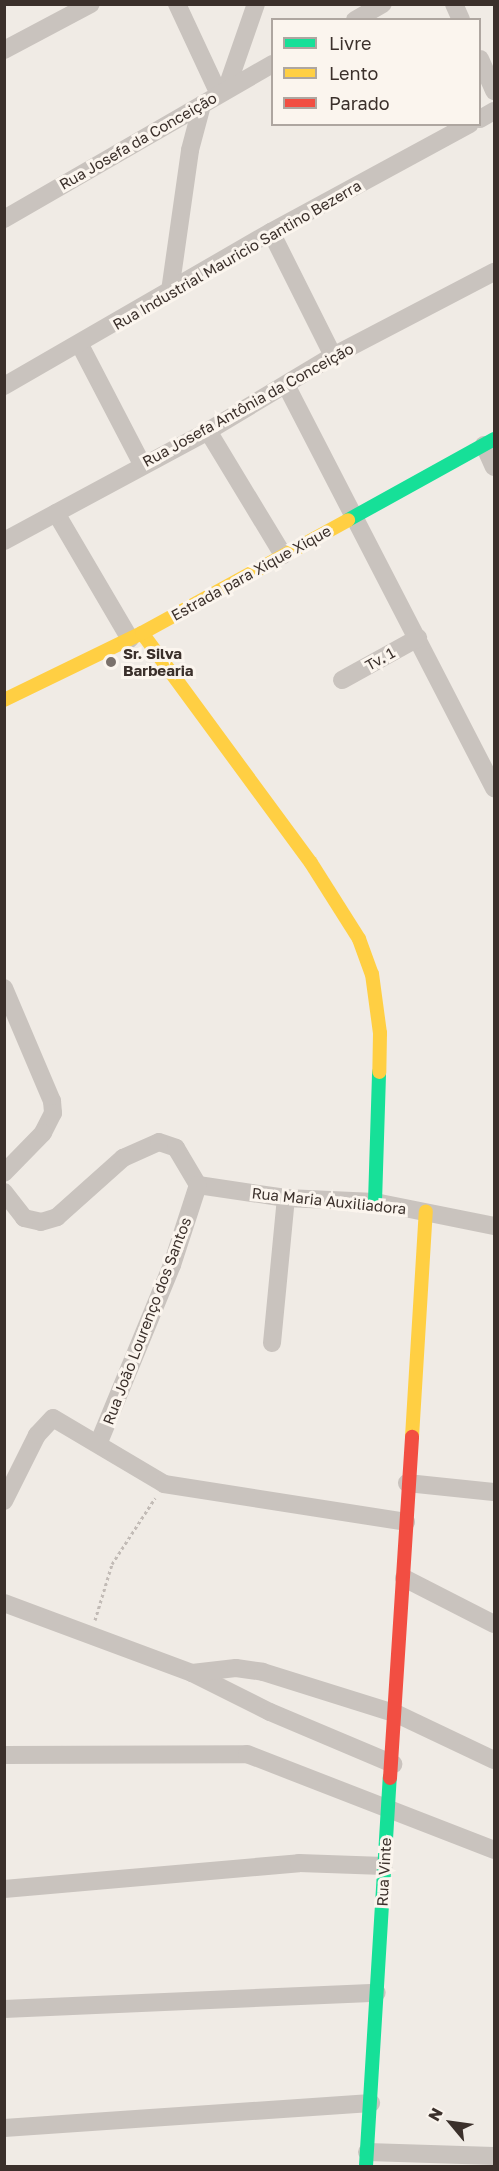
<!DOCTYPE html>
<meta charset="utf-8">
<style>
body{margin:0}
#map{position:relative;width:499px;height:2171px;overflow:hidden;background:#f0ebe5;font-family:"Golos Text",sans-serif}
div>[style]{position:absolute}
.path>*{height:3px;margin-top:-1.5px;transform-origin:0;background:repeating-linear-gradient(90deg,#c2bbb6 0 3px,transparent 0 6px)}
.street>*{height:18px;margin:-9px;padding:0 9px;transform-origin:9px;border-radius:9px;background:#c9c3be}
.fast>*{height:14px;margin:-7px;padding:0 7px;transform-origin:7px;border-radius:7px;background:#16e098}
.slow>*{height:14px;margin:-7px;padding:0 7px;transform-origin:7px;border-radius:7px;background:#ffcf43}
.jam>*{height:14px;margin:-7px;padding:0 7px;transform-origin:7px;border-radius:7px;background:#f24e42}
.dots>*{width:16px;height:16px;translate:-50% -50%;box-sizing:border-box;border:3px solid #fbf5ee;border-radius:50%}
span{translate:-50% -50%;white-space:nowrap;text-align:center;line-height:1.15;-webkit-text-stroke:6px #fbf5ee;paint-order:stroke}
.street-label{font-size:15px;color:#3b302b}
.poi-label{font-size:15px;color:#3b302b;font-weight:700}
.left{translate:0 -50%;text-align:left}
.frame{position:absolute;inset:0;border:6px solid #3b302b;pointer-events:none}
.legend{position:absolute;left:271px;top:18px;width:210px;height:108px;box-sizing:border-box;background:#fbf5ee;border:2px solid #aea6a0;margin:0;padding:8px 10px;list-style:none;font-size:18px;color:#3b302b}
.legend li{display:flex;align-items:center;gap:12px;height:30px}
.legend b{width:30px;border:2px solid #aea6a0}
.north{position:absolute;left:421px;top:2093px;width:60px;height:60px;-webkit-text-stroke:4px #fbf5ee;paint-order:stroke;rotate:299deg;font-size:16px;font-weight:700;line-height:24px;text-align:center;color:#3b302b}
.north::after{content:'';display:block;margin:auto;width:21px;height:27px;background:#3b302b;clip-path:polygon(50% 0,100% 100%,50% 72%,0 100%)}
</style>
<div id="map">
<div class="path">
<div style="left:95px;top:1620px;width:59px;rotate:-73.1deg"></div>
<div style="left:112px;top:1564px;width:79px;rotate:-56.9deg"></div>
</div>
<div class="street">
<div style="left:177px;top:4px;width:99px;rotate:65deg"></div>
<div style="left:454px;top:4px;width:17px;rotate:66deg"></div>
<div style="left:355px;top:20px;width:32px;rotate:-30deg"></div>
<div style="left:4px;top:50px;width:98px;rotate:-27.9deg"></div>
<div style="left:480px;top:59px;width:35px;rotate:66deg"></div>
<div style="left:226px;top:90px;width:91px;rotate:-70.8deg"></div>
<div style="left:480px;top:119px;width:16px;rotate:-30deg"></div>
<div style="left:4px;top:219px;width:310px;rotate:-30deg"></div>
<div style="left:271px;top:232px;width:139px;rotate:63.4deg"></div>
<div style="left:170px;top:291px;width:142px;rotate:-81.9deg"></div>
<div style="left:190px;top:150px;width:47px;rotate:-75.1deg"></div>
<div style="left:80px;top:345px;width:134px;rotate:62.5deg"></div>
<div style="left:286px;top:385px;width:454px;rotate:62.7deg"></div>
<div style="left:4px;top:386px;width:308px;rotate:-30deg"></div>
<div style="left:271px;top:232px;width:226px;rotate:-28.5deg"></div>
<div style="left:208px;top:431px;width:145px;rotate:58.8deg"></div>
<div style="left:484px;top:445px;width:24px;rotate:66deg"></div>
<div style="left:56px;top:513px;width:146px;rotate:59.6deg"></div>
<div style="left:4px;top:541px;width:232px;rotate:-28.3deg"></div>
<div style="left:208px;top:431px;width:146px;rotate:-31deg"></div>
<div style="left:333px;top:356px;width:182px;rotate:-27.6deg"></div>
<div style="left:342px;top:680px;width:87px;rotate:-28.9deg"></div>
<div style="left:4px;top:988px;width:123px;rotate:67deg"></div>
<div style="left:52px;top:1101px;width:12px;rotate:85deg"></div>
<div style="left:53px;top:1113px;width:22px;rotate:117deg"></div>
<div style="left:43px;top:1133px;width:56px;rotate:134.3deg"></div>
<div style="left:198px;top:1185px;width:89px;rotate:8.4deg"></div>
<div style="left:286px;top:1198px;width:89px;rotate:2.6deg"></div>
<div style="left:375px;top:1202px;width:121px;rotate:11.4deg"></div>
<div style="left:4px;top:1192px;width:33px;rotate:52deg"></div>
<div style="left:24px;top:1218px;width:17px;rotate:13deg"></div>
<div style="left:41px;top:1222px;width:17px;rotate:-17deg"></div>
<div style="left:57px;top:1217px;width:89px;rotate:-41.8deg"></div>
<div style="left:123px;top:1158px;width:39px;rotate:-24deg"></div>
<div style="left:159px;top:1142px;width:18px;rotate:19deg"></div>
<div style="left:176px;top:1148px;width:43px;rotate:59.3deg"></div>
<div style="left:272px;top:1343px;width:146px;rotate:-84.5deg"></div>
<div style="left:99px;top:1442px;width:191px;rotate:-67.6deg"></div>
<div style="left:172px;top:1265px;width:84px;rotate:-72deg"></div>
<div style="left:407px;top:1483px;width:87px;rotate:5.9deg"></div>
<div style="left:4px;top:1501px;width:74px;rotate:-63.4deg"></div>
<div style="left:37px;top:1435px;width:23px;rotate:-47deg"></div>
<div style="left:53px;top:1418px;width:129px;rotate:30.7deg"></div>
<div style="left:164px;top:1484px;width:245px;rotate:8.9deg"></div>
<div style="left:404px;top:1578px;width:101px;rotate:27.1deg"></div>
<div style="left:4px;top:1603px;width:201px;rotate:20.4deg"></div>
<div style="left:192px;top:1673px;width:87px;rotate:26.6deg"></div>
<div style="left:270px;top:1712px;width:134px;rotate:22.9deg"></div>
<div style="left:192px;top:1673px;width:44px;rotate:-6.5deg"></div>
<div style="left:236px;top:1668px;width:27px;rotate:8deg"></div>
<div style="left:263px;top:1672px;width:140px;rotate:17.4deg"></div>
<div style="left:397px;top:1714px;width:107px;rotate:25.4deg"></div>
<div style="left:4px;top:1755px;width:243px;rotate:-0.2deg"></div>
<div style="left:247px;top:1754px;width:265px;rotate:21.2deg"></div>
<div style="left:4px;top:1889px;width:296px;rotate:-5deg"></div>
<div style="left:299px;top:1863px;width:85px;rotate:2deg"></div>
<div style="left:4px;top:2009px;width:373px;rotate:-2.5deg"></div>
<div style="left:4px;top:2128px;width:368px;rotate:-3.9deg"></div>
<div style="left:367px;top:2152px;width:127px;rotate:1.8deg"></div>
</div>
<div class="fast">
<div style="left:348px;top:520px;width:167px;rotate:-29deg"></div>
<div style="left:375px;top:1202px;width:130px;rotate:-88.2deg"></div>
<div style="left:366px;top:2166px;width:389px;rotate:-86.5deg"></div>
</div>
<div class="slow">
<div style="left:142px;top:633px;width:285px;rotate:53.7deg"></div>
<div style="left:311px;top:863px;width:90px;rotate:57.7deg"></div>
<div style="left:359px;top:939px;width:37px;rotate:70deg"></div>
<div style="left:372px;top:974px;width:60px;rotate:82.3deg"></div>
<div style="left:380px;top:1033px;width:39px;rotate:91deg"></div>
<div style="left:4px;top:700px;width:153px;rotate:-25.9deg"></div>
<div style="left:142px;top:633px;width:235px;rotate:-28.7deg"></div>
<div style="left:412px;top:1437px;width:226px;rotate:-86.5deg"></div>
</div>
<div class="jam">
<div style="left:390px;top:1778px;width:342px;rotate:-86.3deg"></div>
</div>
<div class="dots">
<div style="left:111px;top:662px;background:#7a716c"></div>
</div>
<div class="street-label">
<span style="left:138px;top:141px;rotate:-30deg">Rua Josefa da Conceição</span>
<span style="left:237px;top:255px;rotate:-30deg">Rua Industrial Mauricio Santino Bezerra</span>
<span style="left:248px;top:405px;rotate:-29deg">Rua Josefa Antônia da Conceição</span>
<span style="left:251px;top:573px;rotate:-29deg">Estrada para Xique Xique</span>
<span style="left:380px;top:659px;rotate:-29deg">Tv. 1</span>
<span style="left:329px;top:1201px;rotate:6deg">Rua Maria Auxiliadora</span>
<span style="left:147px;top:1321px;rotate:-69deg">Rua João Lourenço dos Santos</span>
<span style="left:384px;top:1872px;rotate:-87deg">Rua Vinte</span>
</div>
<div class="poi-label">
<span class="left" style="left:123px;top:662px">Sr. Silva<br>Barbearia</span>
</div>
<div class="frame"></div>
<ul class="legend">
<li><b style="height:8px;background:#16e098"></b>Livre</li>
<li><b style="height:8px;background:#ffcf43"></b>Lento</li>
<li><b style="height:8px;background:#f24e42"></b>Parado</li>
</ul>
<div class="north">N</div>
</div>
